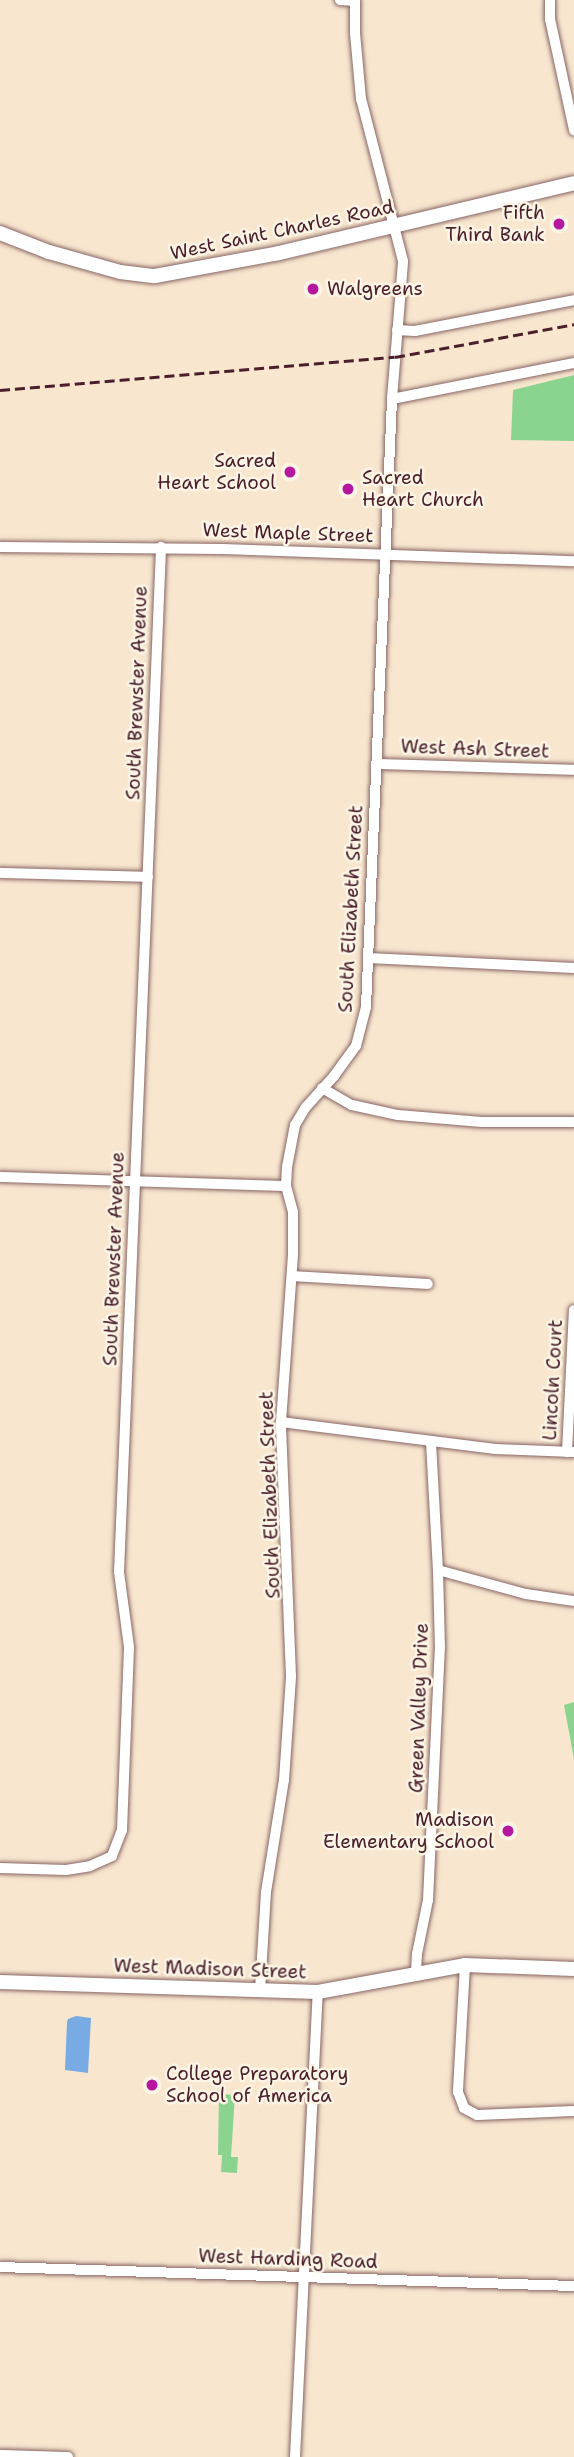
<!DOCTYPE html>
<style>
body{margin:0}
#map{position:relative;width:574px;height:2457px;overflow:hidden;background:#f8e6cf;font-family:"Shantell Sans",sans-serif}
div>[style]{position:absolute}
.green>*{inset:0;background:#8bd490}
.water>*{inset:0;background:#78abe4}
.roads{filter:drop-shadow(0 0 2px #876564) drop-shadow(0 0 2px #876564)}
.street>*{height:10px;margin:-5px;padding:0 5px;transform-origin:5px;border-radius:5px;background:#fff}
.secondary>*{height:14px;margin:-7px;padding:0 7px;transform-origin:7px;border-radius:7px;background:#fff}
.rail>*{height:2.5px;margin-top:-1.25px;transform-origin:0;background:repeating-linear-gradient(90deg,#4a1f2b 0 10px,transparent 0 15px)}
.dots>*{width:19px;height:19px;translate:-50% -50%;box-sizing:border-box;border:4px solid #fcf5e5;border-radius:50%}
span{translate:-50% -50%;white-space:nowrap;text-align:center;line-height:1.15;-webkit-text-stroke:5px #fcf5e5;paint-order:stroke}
.poi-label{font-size:19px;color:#4a1f2b}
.right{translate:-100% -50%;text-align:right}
.left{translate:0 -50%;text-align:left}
.street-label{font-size:19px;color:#4a1f2b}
</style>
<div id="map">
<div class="green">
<div style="clip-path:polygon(574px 375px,574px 441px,511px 440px,513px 390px)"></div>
<div style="clip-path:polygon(574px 1702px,574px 1759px,564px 1705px)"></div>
<div style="clip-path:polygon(219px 2094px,235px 2095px,231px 2157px,238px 2157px,237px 2173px,221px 2172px,222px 2155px,218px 2155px)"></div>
</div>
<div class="water">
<div style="clip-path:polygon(76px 2016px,91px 2018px,88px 2073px,65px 2070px,67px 2022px,68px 2019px)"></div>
</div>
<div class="roads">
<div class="street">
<div style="left:340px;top:0;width:15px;rotate:4deg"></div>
<div style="left:550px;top:0;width:19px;rotate:90deg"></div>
<div style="left:550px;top:19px;width:114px;rotate:77.8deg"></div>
<div style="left:397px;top:330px;width:18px;rotate:3deg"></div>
<div style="left:415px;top:331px;width:162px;rotate:-11deg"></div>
<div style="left:392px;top:399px;width:186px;rotate:-11.2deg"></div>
<div style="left:0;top:547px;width:223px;rotate:0.5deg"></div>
<div style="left:223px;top:549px;width:351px;rotate:2deg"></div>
<div style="left:376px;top:764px;width:198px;rotate:1.7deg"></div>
<div style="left:0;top:873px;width:148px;rotate:1.5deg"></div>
<div style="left:368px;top:958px;width:206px;rotate:2.8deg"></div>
<div style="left:322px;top:1088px;width:34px;rotate:30deg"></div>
<div style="left:352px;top:1105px;width:47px;rotate:12.3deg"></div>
<div style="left:398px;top:1115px;width:84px;rotate:4.8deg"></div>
<div style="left:482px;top:1122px;width:92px"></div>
<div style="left:0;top:1177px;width:286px;rotate:1.8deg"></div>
<div style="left:292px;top:1276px;width:136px;rotate:3.4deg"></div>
<div style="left:281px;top:1422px;width:216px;rotate:7.2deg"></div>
<div style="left:495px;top:1449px;width:79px;rotate:2.2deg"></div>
<div style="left:431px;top:1442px;width:128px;rotate:86.9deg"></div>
<div style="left:438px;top:1570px;width:91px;rotate:15.3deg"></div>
<div style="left:526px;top:1594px;width:49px;rotate:8.3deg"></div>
<div style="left:567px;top:1452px;width:142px;rotate:-87.2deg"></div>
<div style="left:0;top:1868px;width:66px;rotate:1.7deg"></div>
<div style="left:66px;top:1870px;width:24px;rotate:-9deg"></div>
<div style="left:90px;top:1866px;width:24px;rotate:-24deg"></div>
<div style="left:112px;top:1856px;width:28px;rotate:-69deg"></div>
<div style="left:122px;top:1830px;width:183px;rotate:-87.8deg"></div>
<div style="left:129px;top:1647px;width:76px;rotate:-97.6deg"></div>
<div style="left:119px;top:1572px;width:1026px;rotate:-87.65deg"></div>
<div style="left:465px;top:1965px;width:127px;rotate:93.2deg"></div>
<div style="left:458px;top:2092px;width:17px;rotate:69deg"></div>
<div style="left:464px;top:2108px;width:15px;rotate:28deg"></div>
<div style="left:477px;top:2115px;width:97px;rotate:-2.4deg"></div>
<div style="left:416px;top:1972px;width:18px;rotate:-87deg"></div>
<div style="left:417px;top:1954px;width:55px;rotate:-78.5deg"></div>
<div style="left:428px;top:1900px;width:252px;rotate:-87.3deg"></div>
<div style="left:440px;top:1648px;width:78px;rotate:-91.5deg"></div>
<div style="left:260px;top:1990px;width:98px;rotate:-86.5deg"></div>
<div style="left:266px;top:1892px;width:113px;rotate:-80.9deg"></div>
<div style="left:284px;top:1780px;width:104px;rotate:-86.1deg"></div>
<div style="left:291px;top:1676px;width:254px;rotate:-92.3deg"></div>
<div style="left:281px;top:1422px;width:167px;rotate:-85.9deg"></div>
<div style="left:293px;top:1255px;width:43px;rotate:-90deg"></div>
<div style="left:293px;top:1212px;width:27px;rotate:-105deg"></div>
<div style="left:286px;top:1186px;width:19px;rotate:-87deg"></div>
<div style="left:287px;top:1167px;width:43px;rotate:-79.2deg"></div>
<div style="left:295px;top:1125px;width:21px;rotate:-59deg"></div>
<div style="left:306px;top:1107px;width:42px;rotate:-47.9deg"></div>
<div style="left:334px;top:1076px;width:37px;rotate:-54deg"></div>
<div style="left:356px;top:1046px;width:40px;rotate:-75.6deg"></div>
<div style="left:366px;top:1007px;width:609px;rotate:-87.55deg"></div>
<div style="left:392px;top:399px;width:138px;rotate:-85.4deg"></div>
<div style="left:403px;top:261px;width:167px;rotate:-104.5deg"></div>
<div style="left:361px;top:99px;width:66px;rotate:-95.2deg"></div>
<div style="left:355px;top:33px;width:33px;rotate:-90deg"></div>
<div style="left:0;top:2267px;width:574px;rotate:1.9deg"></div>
<div style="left:0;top:2455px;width:68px;rotate:1.7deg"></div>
<div style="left:295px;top:2457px;width:466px;rotate:-87.2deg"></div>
</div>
<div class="secondary">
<div style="left:0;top:233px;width:53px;rotate:21.2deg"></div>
<div style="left:49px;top:252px;width:74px;rotate:15.7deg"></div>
<div style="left:120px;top:272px;width:35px;rotate:7deg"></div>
<div style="left:155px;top:276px;width:126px;rotate:-10.5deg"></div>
<div style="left:279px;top:253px;width:303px;rotate:-13.3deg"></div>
<div style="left:0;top:1982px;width:318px;rotate:1.8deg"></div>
<div style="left:318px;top:1992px;width:149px;rotate:-10.4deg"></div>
<div style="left:465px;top:1965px;width:109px;rotate:2.1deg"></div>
</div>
</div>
<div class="rail">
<div style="left:0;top:390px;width:396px;rotate:-4.8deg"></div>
<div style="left:395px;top:357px;width:182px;rotate:-10.4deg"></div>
</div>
<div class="dots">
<div style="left:559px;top:224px;background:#b5179e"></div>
<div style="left:313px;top:289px;background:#b5179e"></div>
<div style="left:290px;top:472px;background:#b5179e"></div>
<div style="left:348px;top:489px;background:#b5179e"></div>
<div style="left:508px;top:1831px;background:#b5179e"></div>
<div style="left:152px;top:2085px;background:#b5179e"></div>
</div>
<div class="poi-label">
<span class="right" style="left:545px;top:224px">Fifth<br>Third Bank</span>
<span class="left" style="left:327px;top:289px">Walgreens</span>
<span class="right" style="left:276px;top:472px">Sacred<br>Heart School</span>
<span class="left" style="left:362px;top:489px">Sacred<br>Heart Church</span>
<span class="right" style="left:494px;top:1831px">Madison<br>Elementary School</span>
<span class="left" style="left:166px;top:2085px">College Preparatory<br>School of America</span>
</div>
<div class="street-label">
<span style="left:282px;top:230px;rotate:-12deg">West Saint Charles Road</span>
<span style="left:288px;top:533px;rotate:2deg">West Maple Street</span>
<span style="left:137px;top:693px;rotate:-88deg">South Brewster Avenue</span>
<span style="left:475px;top:749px;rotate:2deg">West Ash Street</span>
<span style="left:351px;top:909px;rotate:-87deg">South Elizabeth Street</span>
<span style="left:114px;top:1259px;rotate:-88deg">South Brewster Avenue</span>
<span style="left:553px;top:1380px;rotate:-87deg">Lincoln Court</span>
<span style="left:270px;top:1495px;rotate:-92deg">South Elizabeth Street</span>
<span style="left:419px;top:1708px;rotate:-88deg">Green Valley Drive</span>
<span style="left:210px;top:1969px;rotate:2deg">West Madison Street</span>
<span style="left:288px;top:2259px;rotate:2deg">West Harding Road</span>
</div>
</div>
